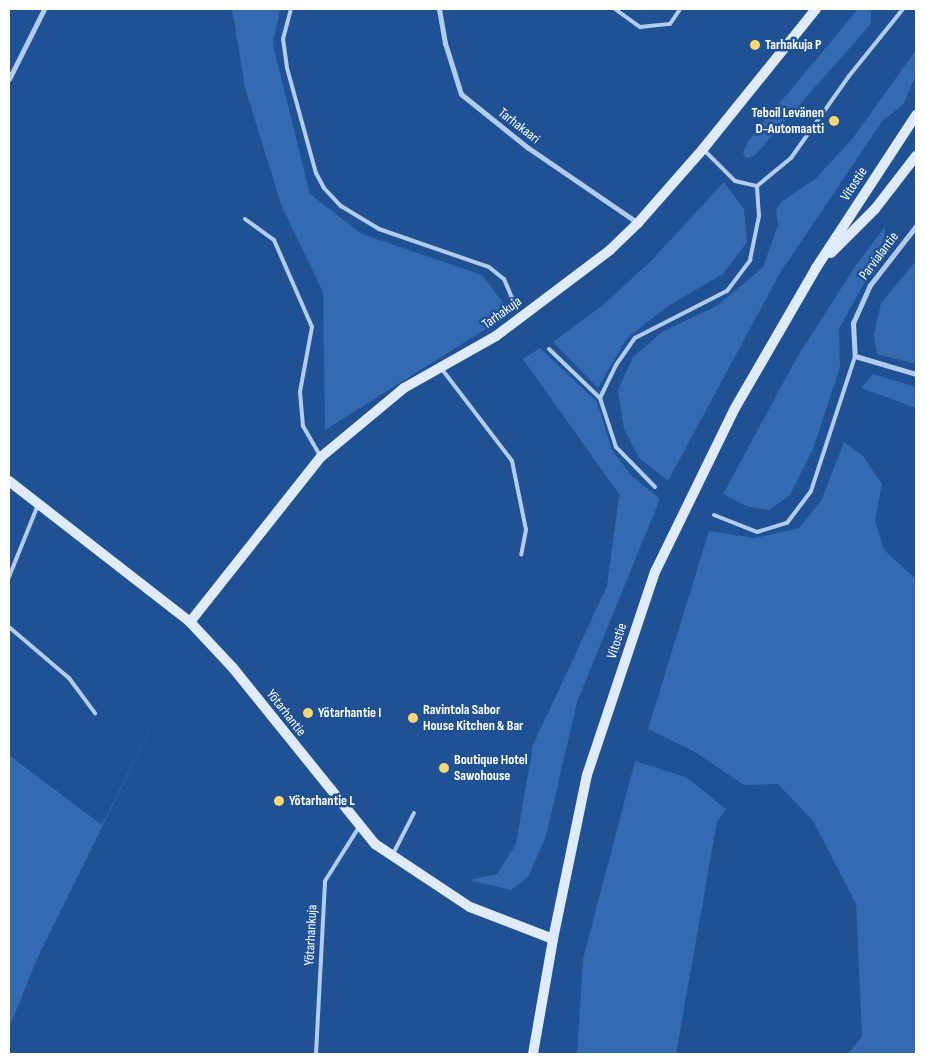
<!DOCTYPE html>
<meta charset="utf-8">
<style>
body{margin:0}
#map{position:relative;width:925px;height:1063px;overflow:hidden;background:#1f5194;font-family:"Sofia Sans Condensed",sans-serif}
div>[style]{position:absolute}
.green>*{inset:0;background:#346ab1}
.lane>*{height:4px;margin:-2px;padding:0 2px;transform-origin:2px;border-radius:2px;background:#b2ccee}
.street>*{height:5px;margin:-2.5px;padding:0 2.5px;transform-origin:2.5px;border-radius:2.5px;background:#b2ccee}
.secondary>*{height:10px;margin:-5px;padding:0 5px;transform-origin:5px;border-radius:5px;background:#dfeafa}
.dots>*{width:14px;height:14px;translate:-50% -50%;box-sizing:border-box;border:2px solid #1f5194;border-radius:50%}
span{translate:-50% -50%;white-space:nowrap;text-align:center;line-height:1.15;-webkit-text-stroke:5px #1f5194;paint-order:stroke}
.poi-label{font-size:14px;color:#fff;font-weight:700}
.left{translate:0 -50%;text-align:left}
.right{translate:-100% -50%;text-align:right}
.street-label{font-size:14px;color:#fff}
.frame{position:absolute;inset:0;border:10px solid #fff;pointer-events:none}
</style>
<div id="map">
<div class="green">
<div style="clip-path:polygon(232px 9px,280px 9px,273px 44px,310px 194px,362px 234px,482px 275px,511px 313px,325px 430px,323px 292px,282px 207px,245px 88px)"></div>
<div style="clip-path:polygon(858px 9px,871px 10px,871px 24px,754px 156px,746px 158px,743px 153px,748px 141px)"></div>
<div style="clip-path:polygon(916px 50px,916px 75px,903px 105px,883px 120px,780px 273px,668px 481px,639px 458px,624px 429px,618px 390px,633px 357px,662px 332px,718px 305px,763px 267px,778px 225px,776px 210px,781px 202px,815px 179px,853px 138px)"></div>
<div style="clip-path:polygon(724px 182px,744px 209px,747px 242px,723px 274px,671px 304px,627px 338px,598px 388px,553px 342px,603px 305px,651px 261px)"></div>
<div style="clip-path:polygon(885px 227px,884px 247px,839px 329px,840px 367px,813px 449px,790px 495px,769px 510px,746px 506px,723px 494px,796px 359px,856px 265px)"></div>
<div style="clip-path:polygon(916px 261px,916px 364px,877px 354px,874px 335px,881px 303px)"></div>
<div style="clip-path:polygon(540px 348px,597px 402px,612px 450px,631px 475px,660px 499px,577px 702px,546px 836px,528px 877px,511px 890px,469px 880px,497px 874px,516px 844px,533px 745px,607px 586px,619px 496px,621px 497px,523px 359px)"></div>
<div style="clip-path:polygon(873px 374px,916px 387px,916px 408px,861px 388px)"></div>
<div style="clip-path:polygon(844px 442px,863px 456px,882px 484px,875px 520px,884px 550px,916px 579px,916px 1054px,848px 1054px,862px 1036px,856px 904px,813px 821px,778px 784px,744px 785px,695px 752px,648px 729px,709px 531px,755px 538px,799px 528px,821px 501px)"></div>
<div style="clip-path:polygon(177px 675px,37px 959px,9px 1028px,9px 755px,102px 825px)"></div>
<div style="clip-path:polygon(635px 761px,686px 777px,726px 809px,717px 822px,676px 1054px,577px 1054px,583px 959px)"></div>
</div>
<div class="lane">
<div style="left:291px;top:9px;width:31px;rotate:105deg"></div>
<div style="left:283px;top:39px;width:29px;rotate:82deg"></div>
<div style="left:287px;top:68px;width:109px;rotate:74.6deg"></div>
<div style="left:316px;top:173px;width:17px;rotate:62deg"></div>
<div style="left:324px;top:188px;width:25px;rotate:47deg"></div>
<div style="left:341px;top:206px;width:44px;rotate:31.2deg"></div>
<div style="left:379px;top:229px;width:116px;rotate:19.1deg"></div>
<div style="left:489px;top:267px;width:19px;rotate:39deg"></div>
<div style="left:504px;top:279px;width:30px;rotate:67deg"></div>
<div style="left:615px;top:9px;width:31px;rotate:36deg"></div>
<div style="left:640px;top:27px;width:30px;rotate:-6deg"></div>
<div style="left:670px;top:24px;width:18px;rotate:-56deg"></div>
<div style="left:703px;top:149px;width:45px;rotate:45deg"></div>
<div style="left:735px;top:181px;width:23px;rotate:13deg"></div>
<div style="left:757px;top:186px;width:44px;rotate:-39.5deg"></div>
<div style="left:791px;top:158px;width:100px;rotate:-54.7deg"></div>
<div style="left:849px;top:76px;width:86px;rotate:-51.1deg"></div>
<div style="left:245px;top:219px;width:36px;rotate:36deg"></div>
<div style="left:274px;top:240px;width:95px;rotate:66.4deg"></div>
<div style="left:312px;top:327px;width:66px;rotate:100.5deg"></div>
<div style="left:300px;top:392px;width:34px;rotate:85deg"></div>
<div style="left:303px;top:426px;width:34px;rotate:60deg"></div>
<div style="left:549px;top:349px;width:71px;rotate:43.9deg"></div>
<div style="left:441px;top:368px;width:117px;rotate:52.6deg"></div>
<div style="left:512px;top:461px;width:70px;rotate:78.5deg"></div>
<div style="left:526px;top:530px;width:25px;rotate:101deg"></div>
<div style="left:655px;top:487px;width:56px;rotate:-134.3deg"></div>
<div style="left:616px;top:447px;width:52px;rotate:-108.1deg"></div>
<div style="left:600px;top:398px;width:37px;rotate:-64deg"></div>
<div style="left:616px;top:365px;width:33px;rotate:-55deg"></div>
<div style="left:635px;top:338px;width:103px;rotate:-27.1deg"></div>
<div style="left:727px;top:291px;width:39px;rotate:-53deg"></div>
<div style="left:750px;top:260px;width:45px;rotate:-78.4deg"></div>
<div style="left:759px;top:216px;width:30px;rotate:-94deg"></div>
<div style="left:714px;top:515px;width:46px;rotate:21.6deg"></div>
<div style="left:757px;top:532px;width:31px;rotate:-17deg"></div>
<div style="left:787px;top:523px;width:40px;rotate:-53deg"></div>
<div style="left:811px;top:491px;width:142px;rotate:-71.9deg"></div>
<div style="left:9px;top:577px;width:78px;rotate:-68.1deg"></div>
<div style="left:9px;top:627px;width:79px;rotate:40.4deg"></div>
<div style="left:69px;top:678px;width:44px;rotate:53.4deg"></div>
<div style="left:393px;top:854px;width:46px;rotate:-62.9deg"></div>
<div style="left:316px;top:1054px;width:173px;rotate:-87deg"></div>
<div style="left:325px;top:881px;width:64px;rotate:-57.8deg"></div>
</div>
<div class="street">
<div style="left:439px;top:9px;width:35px;rotate:80deg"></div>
<div style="left:445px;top:43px;width:53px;rotate:72.6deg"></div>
<div style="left:461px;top:94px;width:85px;rotate:38.8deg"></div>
<div style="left:527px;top:147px;width:135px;rotate:34.4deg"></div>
<div style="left:9px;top:79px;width:78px;rotate:-63.4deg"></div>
<div style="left:916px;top:226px;width:75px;rotate:127.9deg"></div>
<div style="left:870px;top:285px;width:42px;rotate:114.1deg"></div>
<div style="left:853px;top:323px;width:33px;rotate:87deg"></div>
<div style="left:855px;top:356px;width:64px;rotate:16.4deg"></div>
</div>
<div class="secondary">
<div style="left:831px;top:253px;width:62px;rotate:-45deg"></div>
<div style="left:875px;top:209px;width:67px;rotate:-52.3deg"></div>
<div style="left:9px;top:481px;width:229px;rotate:37.9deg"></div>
<div style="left:190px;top:622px;width:63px;rotate:46.9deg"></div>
<div style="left:233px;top:668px;width:226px;rotate:51.1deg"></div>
<div style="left:375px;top:844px;width:114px;rotate:33.6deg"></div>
<div style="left:470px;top:907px;width:89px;rotate:21.1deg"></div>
<div style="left:190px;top:622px;width:211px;rotate:-51.6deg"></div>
<div style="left:321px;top:457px;width:108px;rotate:-39.7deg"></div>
<div style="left:404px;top:388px;width:106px;rotate:-29.5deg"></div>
<div style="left:496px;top:336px;width:143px;rotate:-37deg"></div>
<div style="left:610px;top:250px;width:39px;rotate:-44deg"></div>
<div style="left:638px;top:223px;width:98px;rotate:-48.7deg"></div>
<div style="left:703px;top:149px;width:180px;rotate:-51.1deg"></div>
<div style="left:533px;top:1054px;width:117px;rotate:-80.1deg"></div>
<div style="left:553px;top:939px;width:167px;rotate:-78.3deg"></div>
<div style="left:587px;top:775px;width:214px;rotate:-71.5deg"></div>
<div style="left:655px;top:572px;width:182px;rotate:-64deg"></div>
<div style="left:735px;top:408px;width:162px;rotate:-59.9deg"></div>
<div style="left:816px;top:268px;width:183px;rotate:-56.8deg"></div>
</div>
<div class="dots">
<div style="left:755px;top:45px;background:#fcd672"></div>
<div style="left:834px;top:121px;background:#fcd672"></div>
<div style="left:308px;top:713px;background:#fcd672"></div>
<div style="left:413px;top:718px;background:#fcd672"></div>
<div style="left:444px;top:768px;background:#fcd672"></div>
<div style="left:279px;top:801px;background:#fcd672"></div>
</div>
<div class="poi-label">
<span class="left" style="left:765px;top:45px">Tarhakuja P</span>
<span class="right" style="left:824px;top:121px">Teboil Levänen<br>D-Automaatti</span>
<span class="left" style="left:423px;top:718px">Ravintola Sabor<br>House Kitchen &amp; Bar</span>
<span class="left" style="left:318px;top:713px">Yötarhantie I</span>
<span class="left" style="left:454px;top:768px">Boutique Hotel<br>Sawohouse</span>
<span class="left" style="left:289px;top:801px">Yötarhantie L</span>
</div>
<div class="street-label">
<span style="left:519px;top:126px;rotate:38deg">Tarhakaari</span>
<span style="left:854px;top:184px;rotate:-57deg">Vitostie</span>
<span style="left:879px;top:256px;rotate:-53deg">Parvialantie</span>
<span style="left:502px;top:313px;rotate:-36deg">Tarhakuja</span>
<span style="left:617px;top:641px;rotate:-72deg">Vitostie</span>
<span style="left:286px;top:713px;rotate:52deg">Yötarhantie</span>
<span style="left:311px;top:935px;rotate:-87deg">Yötarhankuja</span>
</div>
<div class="frame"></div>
</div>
